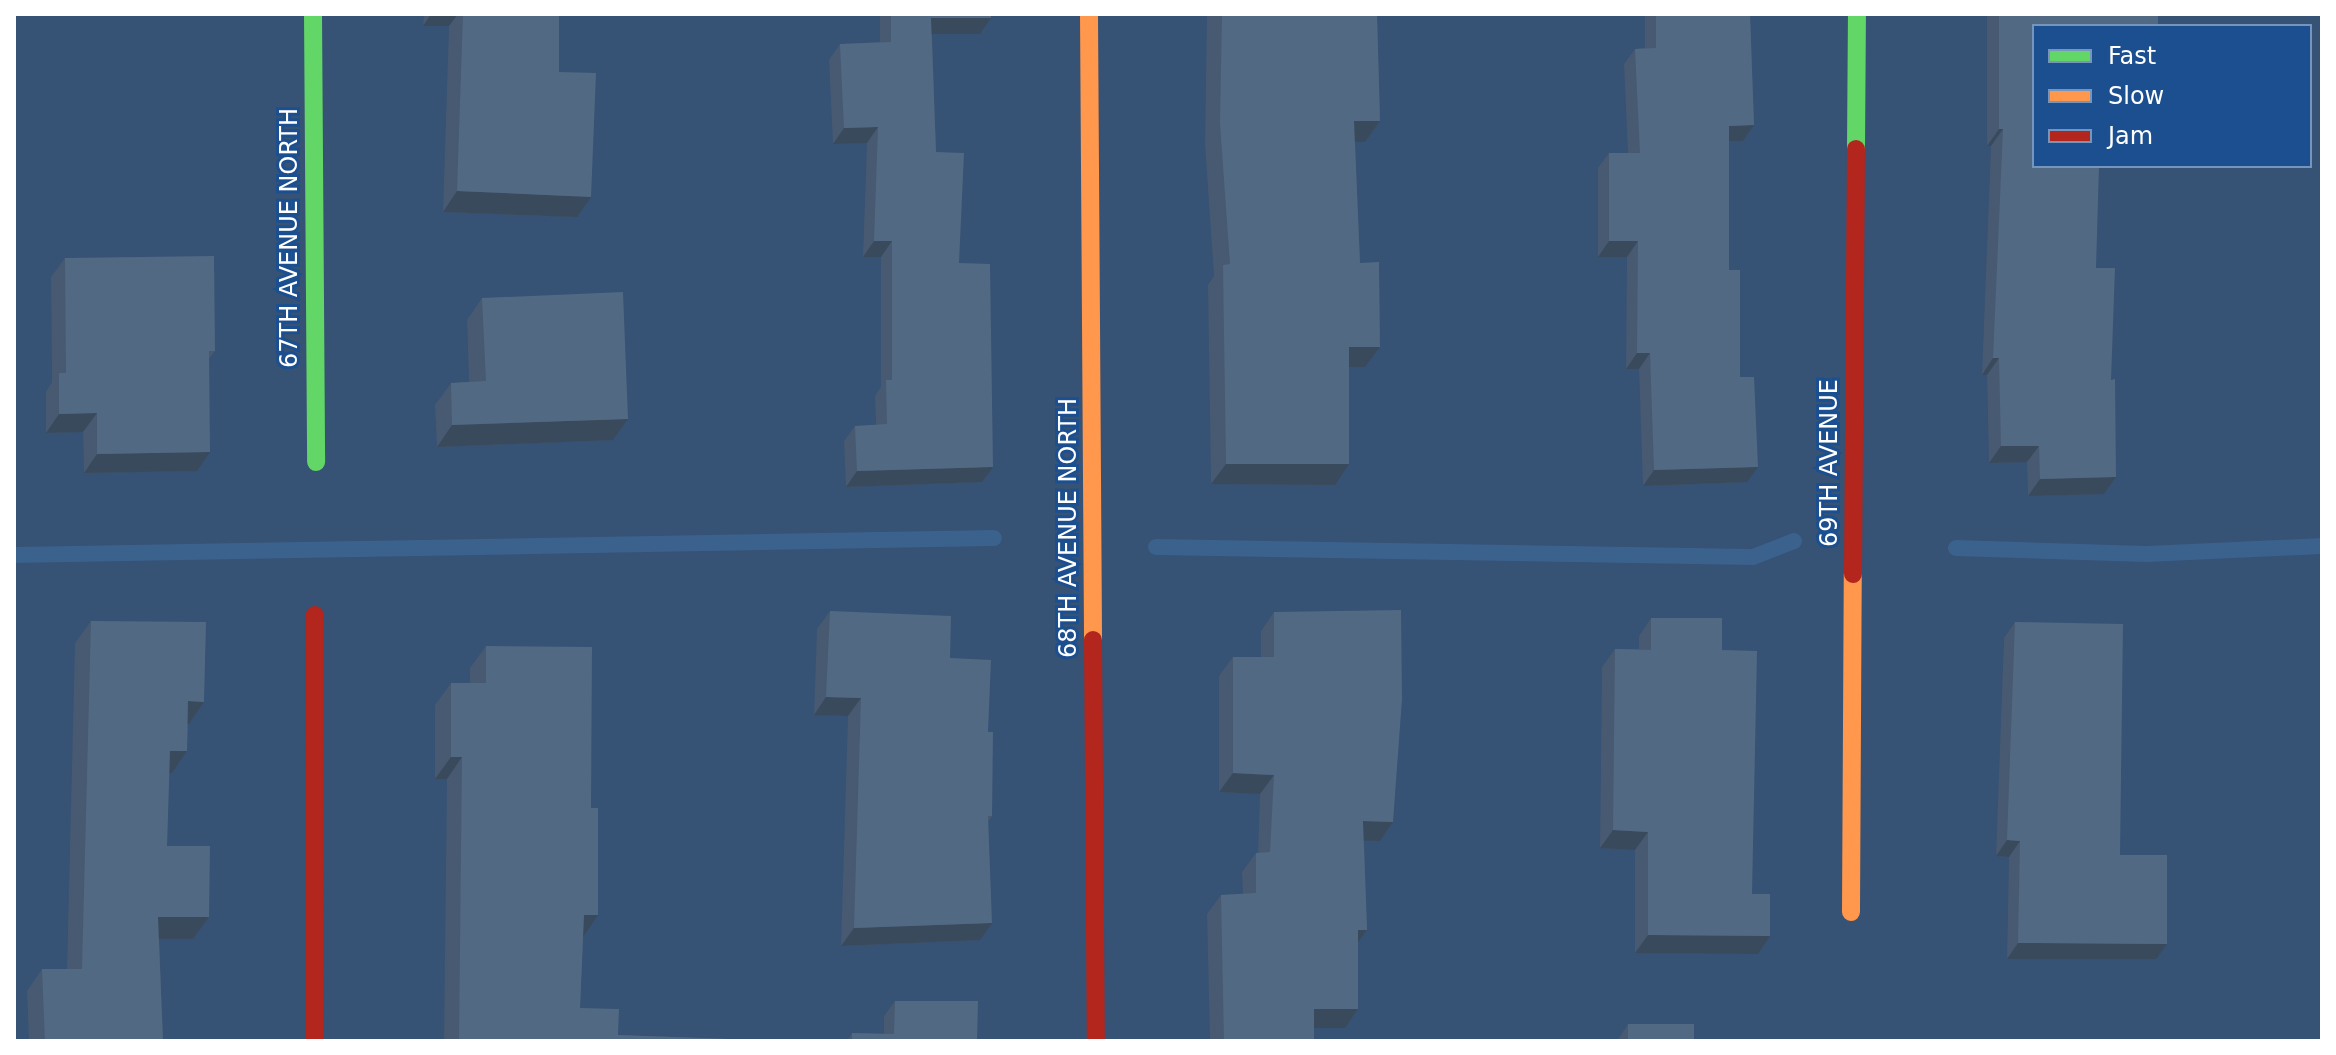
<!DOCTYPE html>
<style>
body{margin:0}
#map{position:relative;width:2336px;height:1055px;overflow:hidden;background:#365274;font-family:"DejaVu Sans",sans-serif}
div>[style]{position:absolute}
.stream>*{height:16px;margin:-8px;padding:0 8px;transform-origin:8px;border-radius:8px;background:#3b618d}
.fast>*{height:18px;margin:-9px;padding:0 9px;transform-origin:9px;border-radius:9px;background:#63d668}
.slow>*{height:18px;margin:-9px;padding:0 9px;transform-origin:9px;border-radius:9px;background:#ff974d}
.jam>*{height:18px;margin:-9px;padding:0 9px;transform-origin:9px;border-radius:9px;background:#b3261e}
.wall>*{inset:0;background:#475a72}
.shaded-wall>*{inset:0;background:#394a5c}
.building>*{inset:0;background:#526984}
span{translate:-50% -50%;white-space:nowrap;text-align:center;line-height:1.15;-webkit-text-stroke:6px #1b4f8f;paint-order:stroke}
.street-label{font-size:24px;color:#fff}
.frame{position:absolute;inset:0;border:16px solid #fff;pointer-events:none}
.legend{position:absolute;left:2032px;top:24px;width:280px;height:144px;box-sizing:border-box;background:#1b4f8f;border:2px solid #7695bc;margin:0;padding:10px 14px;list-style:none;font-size:24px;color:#fff}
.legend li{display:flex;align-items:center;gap:16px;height:40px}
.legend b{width:40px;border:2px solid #7695bc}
</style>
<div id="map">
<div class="stream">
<div style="left:1156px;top:547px;width:597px;rotate:0.96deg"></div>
<div style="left:1753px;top:557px;width:44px;rotate:-21.3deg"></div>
<div style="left:1956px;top:548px;width:191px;rotate:1.8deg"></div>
<div style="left:2147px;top:554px;width:175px;rotate:-2.6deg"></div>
<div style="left:14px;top:555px;width:980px;rotate:-0.99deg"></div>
</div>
<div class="fast">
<div style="left:313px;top:14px;width:448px;rotate:89.6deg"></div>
<div style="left:1856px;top:149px;width:135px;rotate:-89.6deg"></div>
</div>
<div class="slow">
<div style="left:1089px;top:14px;width:626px;rotate:89.63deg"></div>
<div style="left:1851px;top:912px;width:338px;rotate:-89.7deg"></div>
</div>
<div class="jam">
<div style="left:1853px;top:574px;width:425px;rotate:-89.6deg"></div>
<div style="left:1093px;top:640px;width:401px;rotate:89.6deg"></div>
<div style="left:314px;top:1041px;width:426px;rotate:-89.9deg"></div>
</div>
<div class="wall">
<div style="clip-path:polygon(424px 14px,559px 14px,559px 72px,577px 217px,443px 212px,449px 26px,423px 26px)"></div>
<div style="clip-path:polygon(880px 14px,991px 14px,991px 18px,980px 34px,932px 34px,936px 152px,959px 263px,982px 482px,846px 487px,844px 441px,855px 426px,876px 425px,875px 396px,881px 387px,881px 257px,863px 257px,867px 143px,833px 144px,829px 60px,840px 44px,880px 42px)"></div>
<div style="clip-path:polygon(1207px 14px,1377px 14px,1380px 121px,1365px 142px,1355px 142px,1360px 263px,1380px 347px,1365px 367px,1349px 368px,1335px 485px,1211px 484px,1208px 285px,1214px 276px,1205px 144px)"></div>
<div style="clip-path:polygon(1645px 14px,1750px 14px,1754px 125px,1743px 141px,1729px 142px,1729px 270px,1740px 377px,1747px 482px,1643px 486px,1639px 369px,1626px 369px,1627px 257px,1598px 257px,1598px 168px,1609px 153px,1628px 153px,1624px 64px,1635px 49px,1645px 48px)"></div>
<div style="clip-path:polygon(1987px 14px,2158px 14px,2158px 24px,2156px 26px,2034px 26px,2096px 268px,2111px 380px,2116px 477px,2104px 494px,2028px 496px,2027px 462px,1989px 463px,1987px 375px,1982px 375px,1991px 146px,1987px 146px)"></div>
<div style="clip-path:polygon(65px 258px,215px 351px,209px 359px,197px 471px,84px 473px,83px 432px,46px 433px,46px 392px,52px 382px,51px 277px)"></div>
<div style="clip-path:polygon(482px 298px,628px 419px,613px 440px,437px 447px,435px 405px,451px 383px,469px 382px,467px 320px)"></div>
<div style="clip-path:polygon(830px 611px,950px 658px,988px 732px,992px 816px,988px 822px,980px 940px,841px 946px,848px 716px,814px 715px,817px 629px)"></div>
<div style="clip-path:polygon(1274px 612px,1393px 822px,1380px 841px,1364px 840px,1367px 930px,1358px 942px,1358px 1009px,1345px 1028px,1314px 1028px,1314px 1041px,1210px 1041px,1207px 914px,1221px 895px,1243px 894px,1242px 872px,1256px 853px,1258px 853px,1260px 794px,1219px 792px,1219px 676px,1233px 657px,1261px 657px,1261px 631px)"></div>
<div style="clip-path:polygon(1651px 618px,1722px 650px,1752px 894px,1770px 936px,1758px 954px,1635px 953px,1635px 850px,1600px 848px,1602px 667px,1615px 649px,1639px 649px,1639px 636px)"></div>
<div style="clip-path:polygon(91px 621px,204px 702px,189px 724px,188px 724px,187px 751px,172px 773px,169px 773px,167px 846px,209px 917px,193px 939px,159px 939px,163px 1041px,29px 1041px,27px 991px,42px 969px,67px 969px,75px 643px)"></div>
<div style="clip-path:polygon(2015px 622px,2120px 855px,2156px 959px,2007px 959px,2009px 857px,1996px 856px,2004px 638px)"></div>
<div style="clip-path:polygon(486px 646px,583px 937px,580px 1008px,618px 1035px,782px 1041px,444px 1041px,447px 779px,435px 779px,435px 705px,451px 683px,470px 683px,470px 668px)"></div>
<div style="clip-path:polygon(895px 1001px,977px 1041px,847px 1041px,852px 1033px,884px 1034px,884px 1016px)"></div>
<div style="clip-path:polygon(1628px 1024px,1694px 1041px,1617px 1041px)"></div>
</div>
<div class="shaded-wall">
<div style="clip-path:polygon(431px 14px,458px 14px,449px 26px,423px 26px)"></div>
<div style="clip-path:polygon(931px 18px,991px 18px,980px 34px,920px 34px)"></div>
<div style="clip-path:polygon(2134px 24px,2158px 24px,2156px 26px,2132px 26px)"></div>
<div style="clip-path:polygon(1354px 121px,1380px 121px,1365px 142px,1339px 142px)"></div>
<div style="clip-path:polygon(1754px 125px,1743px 141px,1718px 142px,1729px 126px)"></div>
<div style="clip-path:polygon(878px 127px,867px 143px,833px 144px,844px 128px)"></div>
<div style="clip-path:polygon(1999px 129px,2003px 129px,1991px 146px,1987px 146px)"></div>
<div style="clip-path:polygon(457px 191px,591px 197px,577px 217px,443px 212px)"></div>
<div style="clip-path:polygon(874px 241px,892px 241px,881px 257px,863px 257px)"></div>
<div style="clip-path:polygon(1609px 241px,1638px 241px,1627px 257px,1598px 257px)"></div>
<div style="clip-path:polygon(1349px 347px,1380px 347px,1365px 367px,1335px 368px)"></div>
<div style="clip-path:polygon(1637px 353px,1650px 353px,1639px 369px,1626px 369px)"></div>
<div style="clip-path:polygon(1993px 358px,1999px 358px,1987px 375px,1982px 375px)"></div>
<div style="clip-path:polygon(97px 413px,83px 432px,46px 433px,59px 414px)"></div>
<div style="clip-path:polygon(628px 419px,613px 440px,437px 447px,452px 425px)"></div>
<div style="clip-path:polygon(2001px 446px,2039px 446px,2027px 462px,1989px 463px)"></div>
<div style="clip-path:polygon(210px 452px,197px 471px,84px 473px,97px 454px)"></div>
<div style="clip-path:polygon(1226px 464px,1349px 464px,1335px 485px,1211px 484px)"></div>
<div style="clip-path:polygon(993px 467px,982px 482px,846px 487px,857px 471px)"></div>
<div style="clip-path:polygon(1758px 467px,1747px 482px,1643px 486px,1654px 470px)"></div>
<div style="clip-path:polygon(2116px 477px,2104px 494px,2028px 496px,2040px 479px)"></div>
<div style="clip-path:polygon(826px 697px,861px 698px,848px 716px,814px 715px)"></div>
<div style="clip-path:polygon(188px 701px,204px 702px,189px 724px,173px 723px)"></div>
<div style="clip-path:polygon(170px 751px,187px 751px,172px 773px,155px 773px)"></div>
<div style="clip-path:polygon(451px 757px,462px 757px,447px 779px,435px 779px)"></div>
<div style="clip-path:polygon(1233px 773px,1274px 775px,1260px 794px,1219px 792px)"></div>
<div style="clip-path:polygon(1363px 821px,1393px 822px,1380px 841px,1350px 840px)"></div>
<div style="clip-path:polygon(1613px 830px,1648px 832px,1635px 850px,1600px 848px)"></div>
<div style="clip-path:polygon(2007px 840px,2020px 841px,2009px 857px,1996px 856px)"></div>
<div style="clip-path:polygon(584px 915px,598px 915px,583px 937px)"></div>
<div style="clip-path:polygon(158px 917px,209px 917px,193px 939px,143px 939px)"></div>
<div style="clip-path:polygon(992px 923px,980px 940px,841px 946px,854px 928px)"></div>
<div style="clip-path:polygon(1358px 930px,1367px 930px,1353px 949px)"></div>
<div style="clip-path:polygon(1648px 935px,1770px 936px,1758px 954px,1635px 953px)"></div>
<div style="clip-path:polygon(2018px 943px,2167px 944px,2156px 959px,2007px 959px)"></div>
<div style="clip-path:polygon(1314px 1009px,1358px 1009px,1345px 1028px,1300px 1028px)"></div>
</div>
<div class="building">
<div style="clip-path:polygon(463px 14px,559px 14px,559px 72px,596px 73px,591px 197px,457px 191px)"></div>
<div style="clip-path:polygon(891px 14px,991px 14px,991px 18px,931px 18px,936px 152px,964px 153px,959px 263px,990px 264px,993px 467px,857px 471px,855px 426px,887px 424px,886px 380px,892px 380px,892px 241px,874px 241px,878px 127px,844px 128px,840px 44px,891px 42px)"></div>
<div style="clip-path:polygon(1222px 14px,1377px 14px,1380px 121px,1354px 121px,1360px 263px,1379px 262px,1380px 347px,1349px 347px,1349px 464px,1226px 464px,1223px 265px,1230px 264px,1220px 123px)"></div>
<div style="clip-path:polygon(1656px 14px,1750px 14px,1754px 125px,1729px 126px,1729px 270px,1740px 270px,1740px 377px,1754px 377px,1758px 467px,1654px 470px,1650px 353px,1637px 353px,1638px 241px,1609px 241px,1609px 153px,1640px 153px,1635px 49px,1656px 48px)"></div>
<div style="clip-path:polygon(1999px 14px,2158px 14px,2158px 24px,2134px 24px,2134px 26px,2034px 26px,2034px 166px,2099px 166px,2096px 268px,2115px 268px,2111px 380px,2115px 379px,2116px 477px,2040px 479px,2039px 446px,2001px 446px,1999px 358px,1993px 358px,2003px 129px,1999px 129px)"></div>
<div style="clip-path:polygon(214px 256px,215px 351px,209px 351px,210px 452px,97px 454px,97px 413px,59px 414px,59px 373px,66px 373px,65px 258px)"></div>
<div style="clip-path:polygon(623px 292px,628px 419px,452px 425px,451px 383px,486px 381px,482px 298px)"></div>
<div style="clip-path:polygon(1401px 610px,1402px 699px,1393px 822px,1363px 821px,1367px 930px,1358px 930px,1358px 1009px,1314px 1009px,1314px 1041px,1224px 1041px,1221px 895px,1256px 893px,1256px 853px,1270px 852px,1274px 775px,1233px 773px,1233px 657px,1274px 657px,1274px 612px)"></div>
<div style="clip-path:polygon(830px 611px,951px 616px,950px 658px,991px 660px,988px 732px,993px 732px,992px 816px,988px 816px,992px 923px,854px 928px,861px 698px,826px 697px)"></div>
<div style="clip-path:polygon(1651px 618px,1722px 618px,1722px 650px,1757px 651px,1752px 894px,1770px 894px,1770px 936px,1648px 935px,1648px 832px,1613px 830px,1615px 649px,1651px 650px)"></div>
<div style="clip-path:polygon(91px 621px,206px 622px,204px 702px,188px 701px,187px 751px,170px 751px,167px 846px,210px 846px,209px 917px,158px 917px,163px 1041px,45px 1041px,42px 969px,82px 969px)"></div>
<div style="clip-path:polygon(2015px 622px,2123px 624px,2120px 855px,2167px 855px,2167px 944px,2018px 943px,2020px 841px,2007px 840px)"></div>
<div style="clip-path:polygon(486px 646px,592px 647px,591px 808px,598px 808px,598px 915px,584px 915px,580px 1008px,619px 1009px,618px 1035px,782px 1041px,459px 1041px,462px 757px,451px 757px,451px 683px,486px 683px)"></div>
<div style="clip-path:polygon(895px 1001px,978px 1001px,977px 1041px,852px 1041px,852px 1033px,894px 1034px)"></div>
<div style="clip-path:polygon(1628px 1024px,1694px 1024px,1694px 1041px,1628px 1041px)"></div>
</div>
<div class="street-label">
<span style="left:290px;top:238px;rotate:-90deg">67TH AVENUE NORTH</span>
<span style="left:1830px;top:463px;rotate:-90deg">69TH AVENUE</span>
<span style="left:1069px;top:528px;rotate:-90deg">68TH AVENUE NORTH</span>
</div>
<div class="frame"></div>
<ul class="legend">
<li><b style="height:10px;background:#63d668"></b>Fast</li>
<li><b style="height:10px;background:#ff974d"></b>Slow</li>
<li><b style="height:10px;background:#b3261e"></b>Jam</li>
</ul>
</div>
